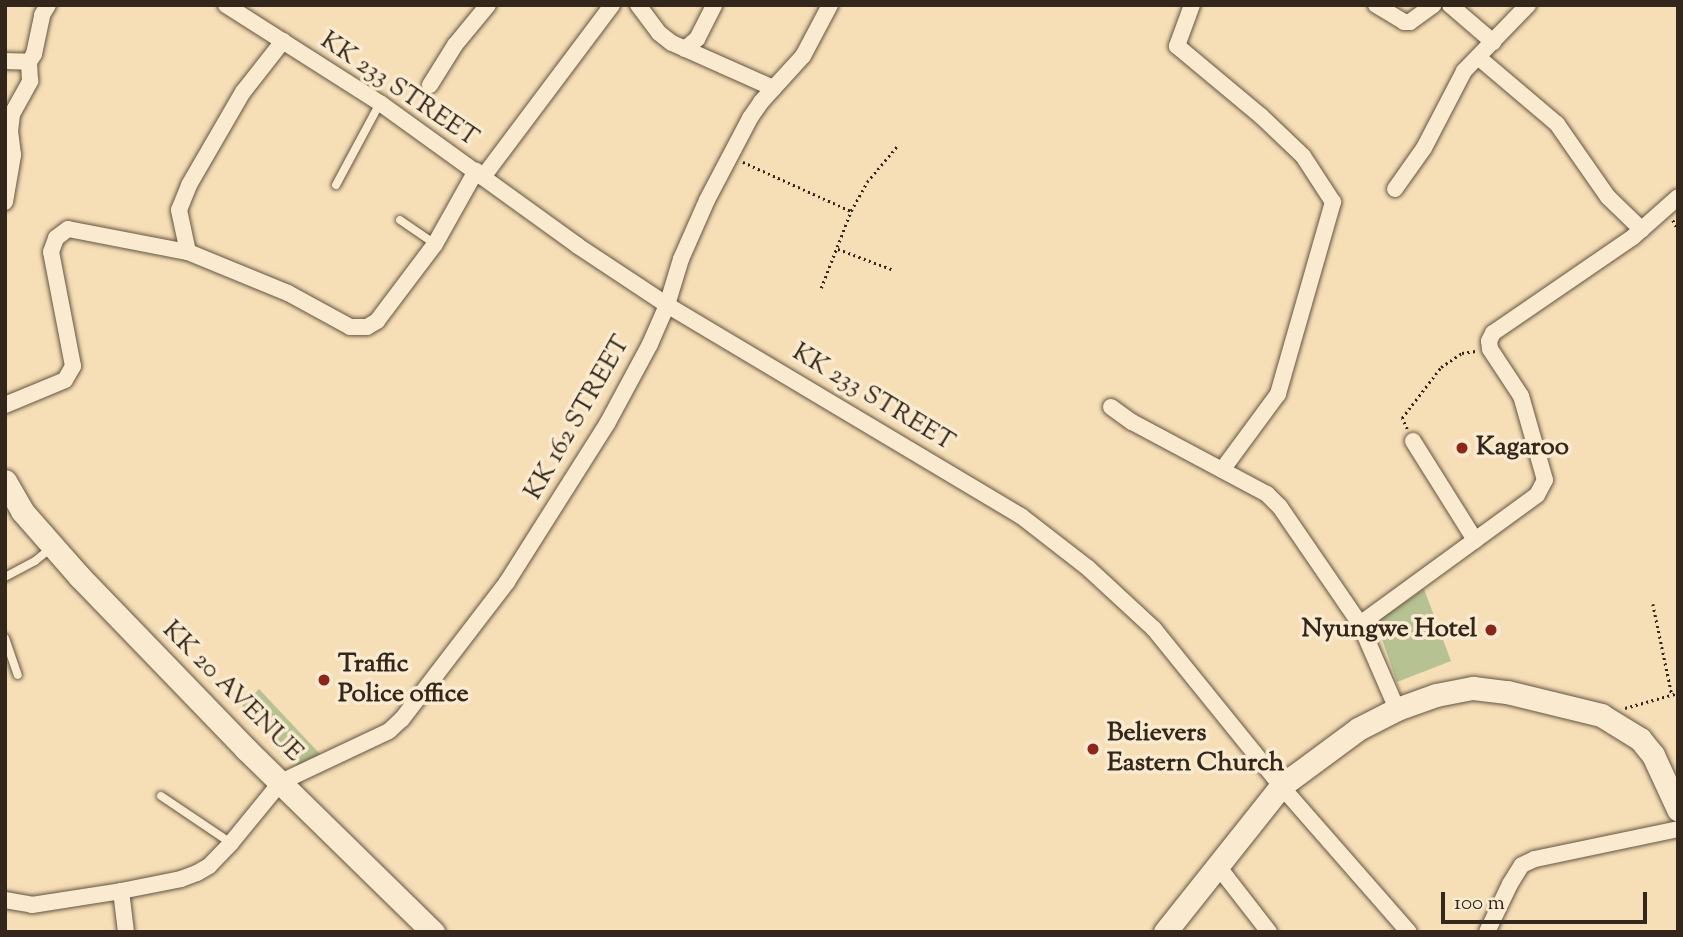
<!DOCTYPE html>
<style>
body{margin:0}
#map{position:relative;width:1683px;height:937px;overflow:hidden;background:#f6deb6;font-family:"Sorts Mill Goudy",serif}
div>[style]{position:absolute}
.green>*{inset:0;background:#b7c292}
.path>*{height:2.5px;margin-top:-1.25px;transform-origin:0;background:repeating-linear-gradient(90deg,#33271b 0 2px,transparent 0 5.5px)}
.roads{filter:drop-shadow(0 0 2px #645542) drop-shadow(0 0 2px #645542)}
.lane>*{height:8px;margin:-4px;padding:0 4px;transform-origin:4px;border-radius:4px;background:#f9ead0}
.street>*{height:16px;margin:-8px;padding:0 8px;transform-origin:8px;border-radius:8px;background:#f9ead0}
.secondary>*{height:23px;margin:-11.5px;padding:0 11.5px;transform-origin:11.5px;border-radius:11.5px;background:#f9ead0}
.dots>*{width:19px;height:19px;translate:-50% -50%;box-sizing:border-box;border:4px solid #f9ead0;border-radius:50%}
span{translate:-50% -50%;white-space:nowrap;text-align:center;line-height:1.15;-webkit-text-stroke:7px #f9ead0;paint-order:stroke}
.street-label{font-size:26px;color:#33271b}
.poi-label{font-size:26px;color:#33271b;font-weight:700}
.left{translate:0 -50%;text-align:left}
.right{translate:-100% -50%;text-align:right}
.frame{position:absolute;inset:0;border:7px solid #33271b;pointer-events:none}
.scale{position:absolute;left:1441px;top:892px;width:206px;height:32px;box-sizing:border-box;border:4px solid #33271b;border-top:0;padding-left:9px;font-size:21px;line-height:24px;white-space:nowrap;color:#33271b;-webkit-text-stroke:5px #f9ead0;paint-order:stroke}
</style>
<div id="map">
<div class="green">
<div style="clip-path:polygon(1424px 589px,1451px 661px,1397px 682px,1376px 622px)"></div>
<div style="clip-path:polygon(259px 689px,320px 754px,297px 766px,242px 706px)"></div>
</div>
<div class="path">
<div style="left:743px;top:162px;width:119px;rotate:24.4deg"></div>
<div style="left:1673px;top:220px;width:11px;rotate:63deg"></div>
<div style="left:838px;top:249px;width:60px;rotate:20.6deg"></div>
<div style="left:821px;top:288px;width:83px;rotate:-68.7deg"></div>
<div style="left:851px;top:211px;width:33px;rotate:-61deg"></div>
<div style="left:867px;top:182px;width:48px;rotate:-50deg"></div>
<div style="left:1407px;top:429px;width:12px;rotate:-114deg"></div>
<div style="left:1402px;top:418px;width:64px;rotate:-52.6deg"></div>
<div style="left:1441px;top:367px;width:25px;rotate:-34deg"></div>
<div style="left:1462px;top:353px;width:14px;rotate:-8deg"></div>
<div style="left:1653px;top:604px;width:93px;rotate:78.2deg"></div>
<div style="left:1625px;top:708px;width:55px;rotate:-15.8deg"></div>
</div>
<div class="roads">
<div class="lane">
<div style="left:336px;top:185px;width:93px;rotate:-61.8deg"></div>
<div style="left:400px;top:220px;width:42px;rotate:34.4deg"></div>
<div style="left:5px;top:577px;width:34px;rotate:-28deg"></div>
<div style="left:35px;top:561px;width:21px;rotate:-39deg"></div>
<div style="left:5px;top:638px;width:39px;rotate:71deg"></div>
<div style="left:161px;top:796px;width:84px;rotate:33.9deg"></div>
</div>
<div class="street">
<div style="left:226px;top:5px;width:183px;rotate:32.5deg"></div>
<div style="left:380px;top:103px;width:244px;rotate:35.8deg"></div>
<div style="left:578px;top:246px;width:107px;rotate:33.5deg"></div>
<div style="left:667px;top:305px;width:412px;rotate:30.8deg"></div>
<div style="left:1021px;top:516px;width:85px;rotate:37.8deg"></div>
<div style="left:1088px;top:568px;width:90px;rotate:42.7deg"></div>
<div style="left:1154px;top:629px;width:202px;rotate:51deg"></div>
<div style="left:1281px;top:786px;width:194px;rotate:48.8deg"></div>
<div style="left:638px;top:5px;width:35px;rotate:53deg"></div>
<div style="left:659px;top:33px;width:16px;rotate:38deg"></div>
<div style="left:672px;top:43px;width:111px;rotate:24deg"></div>
<div style="left:1192px;top:5px;width:44px;rotate:110.1deg"></div>
<div style="left:1177px;top:46px;width:109px;rotate:39.8deg"></div>
<div style="left:1261px;top:116px;width:58px;rotate:43.6deg"></div>
<div style="left:1303px;top:156px;width:55px;rotate:56.9deg"></div>
<div style="left:1333px;top:202px;width:200px;rotate:106deg"></div>
<div style="left:1278px;top:394px;width:94px;rotate:126.4deg"></div>
<div style="left:1376px;top:5px;width:33px;rotate:31deg"></div>
<div style="left:1404px;top:22px;width:6px"></div>
<div style="left:1410px;top:22px;width:29px;rotate:-36deg"></div>
<div style="left:1450px;top:5px;width:57px;rotate:40.7deg"></div>
<div style="left:685px;top:49px;width:16px;rotate:-40deg"></div>
<div style="left:697px;top:39px;width:38px;rotate:-63deg"></div>
<div style="left:1478px;top:57px;width:104px;rotate:40.3deg"></div>
<div style="left:1557px;top:124px;width:89px;rotate:55.1deg"></div>
<div style="left:1608px;top:197px;width:47px;rotate:44.1deg"></div>
<div style="left:5px;top:61px;width:24px;rotate:2deg"></div>
<div style="left:29px;top:62px;width:9px;rotate:-58deg"></div>
<div style="left:34px;top:54px;width:40px;rotate:-78deg"></div>
<div style="left:42px;top:15px;width:12px;rotate:-59deg"></div>
<div style="left:430px;top:85px;width:47px;rotate:-58deg"></div>
<div style="left:455px;top:45px;width:52px;rotate:-50.5deg"></div>
<div style="left:483px;top:177px;width:215px;rotate:-53.1deg"></div>
<div style="left:1395px;top:189px;width:50px;rotate:-54.7deg"></div>
<div style="left:1424px;top:148px;width:87px;rotate:-62.5deg"></div>
<div style="left:1464px;top:71px;width:92px;rotate:-45.9deg"></div>
<div style="left:5px;top:202px;width:48px;rotate:-80.3deg"></div>
<div style="left:13px;top:155px;width:24px;rotate:-97deg"></div>
<div style="left:10px;top:131px;width:17px;rotate:-83deg"></div>
<div style="left:12px;top:114px;width:38px;rotate:-61deg"></div>
<div style="left:30px;top:81px;width:19px;rotate:-93deg"></div>
<div style="left:188px;top:252px;width:43px;rotate:-102.1deg"></div>
<div style="left:179px;top:210px;width:27px;rotate:-68deg"></div>
<div style="left:189px;top:185px;width:108px;rotate:-59.9deg"></div>
<div style="left:243px;top:92px;width:65px;rotate:-51.9deg"></div>
<div style="left:5px;top:405px;width:65px;rotate:-22.6deg"></div>
<div style="left:65px;top:380px;width:16px;rotate:-60deg"></div>
<div style="left:73px;top:366px;width:116px;rotate:-100.9deg"></div>
<div style="left:51px;top:252px;width:15px;rotate:-70deg"></div>
<div style="left:56px;top:238px;width:15px;rotate:-37deg"></div>
<div style="left:68px;top:229px;width:122px;rotate:10.9deg"></div>
<div style="left:188px;top:252px;width:108px;rotate:22.3deg"></div>
<div style="left:288px;top:293px;width:71px;rotate:28.7deg"></div>
<div style="left:350px;top:327px;width:17px"></div>
<div style="left:367px;top:327px;width:12px;rotate:-31deg"></div>
<div style="left:377px;top:321px;width:96px;rotate:-53deg"></div>
<div style="left:435px;top:244px;width:84px;rotate:-60.7deg"></div>
<div style="left:1111px;top:407px;width:26px;rotate:36deg"></div>
<div style="left:1132px;top:422px;width:153px;rotate:28.1deg"></div>
<div style="left:1267px;top:494px;width:18px;rotate:45deg"></div>
<div style="left:1280px;top:507px;width:142px;rotate:55.6deg"></div>
<div style="left:1413px;top:441px;width:117px;rotate:57.9deg"></div>
<div style="left:1397px;top:709px;width:93px;rotate:-113.5deg"></div>
<div style="left:1360px;top:624px;width:219px;rotate:-36.1deg"></div>
<div style="left:1537px;top:495px;width:17px;rotate:-62deg"></div>
<div style="left:1545px;top:480px;width:87px;rotate:-105.9deg"></div>
<div style="left:1521px;top:396px;width:56px;rotate:-123.4deg"></div>
<div style="left:1490px;top:349px;width:8px;rotate:-97deg"></div>
<div style="left:1489px;top:341px;width:9px;rotate:-63deg"></div>
<div style="left:1493px;top:333px;width:170px;rotate:-34.4deg"></div>
<div style="left:1633px;top:237px;width:60px;rotate:-41.6deg"></div>
<div style="left:1217px;top:865px;width:85px;rotate:52.2deg"></div>
<div style="left:121px;top:891px;width:41px;rotate:83deg"></div>
<div style="left:5px;top:900px;width:27px;rotate:10deg"></div>
<div style="left:32px;top:905px;width:90px;rotate:-8.9deg"></div>
<div style="left:121px;top:891px;width:61px;rotate:-11.3deg"></div>
<div style="left:181px;top:879px;width:17px;rotate:-21deg"></div>
<div style="left:197px;top:873px;width:14px;rotate:-30deg"></div>
<div style="left:209px;top:866px;width:32px;rotate:-46deg"></div>
<div style="left:231px;top:843px;width:79px;rotate:-50.7deg"></div>
<div style="left:281px;top:782px;width:119px;rotate:-25.3deg"></div>
<div style="left:389px;top:731px;width:18px;rotate:-43deg"></div>
<div style="left:402px;top:719px;width:173px;rotate:-52.5deg"></div>
<div style="left:507px;top:582px;width:187px;rotate:-57.7deg"></div>
<div style="left:607px;top:424px;width:91px;rotate:-61.7deg"></div>
<div style="left:650px;top:344px;width:43px;rotate:-66.4deg"></div>
<div style="left:667px;top:305px;width:48px;rotate:-73.1deg"></div>
<div style="left:681px;top:259px;width:64px;rotate:-66.2deg"></div>
<div style="left:707px;top:200px;width:93px;rotate:-62.3deg"></div>
<div style="left:750px;top:118px;width:19px;rotate:-55deg"></div>
<div style="left:761px;top:102px;width:62px;rotate:-47.6deg"></div>
<div style="left:803px;top:56px;width:58px;rotate:-62.1deg"></div>
<div style="left:1487px;top:932px;width:53px;rotate:-64.4deg"></div>
<div style="left:1510px;top:884px;width:22px;rotate:-58deg"></div>
<div style="left:1522px;top:865px;width:14px;rotate:-25deg"></div>
<div style="left:1535px;top:859px;width:146px;rotate:-11.8deg"></div>
</div>
<div class="secondary">
<div style="left:5px;top:481px;width:34px;rotate:60deg"></div>
<div style="left:22px;top:511px;width:88px;rotate:48.7deg"></div>
<div style="left:80px;top:577px;width:239px;rotate:46deg"></div>
<div style="left:246px;top:749px;width:262px;rotate:44.4deg"></div>
<div style="left:1165px;top:932px;width:186px;rotate:-51.5deg"></div>
<div style="left:1281px;top:786px;width:96px;rotate:-36.5deg"></div>
<div style="left:1358px;top:729px;width:44px;rotate:-27.1deg"></div>
<div style="left:1397px;top:709px;width:41px;rotate:-19.7deg"></div>
<div style="left:1436px;top:695px;width:38px;rotate:-11deg"></div>
<div style="left:1473px;top:688px;width:34px;rotate:7deg"></div>
<div style="left:1507px;top:692px;width:97px;rotate:13.7deg"></div>
<div style="left:1601px;top:715px;width:46px;rotate:31.6deg"></div>
<div style="left:1640px;top:739px;width:21px;rotate:51deg"></div>
<div style="left:1653px;top:755px;width:60px;rotate:65.2deg"></div>
</div>
</div>
<div class="dots">
<div style="left:1462px;top:448px;background:#8f2418"></div>
<div style="left:1491px;top:630px;background:#8f2418"></div>
<div style="left:324px;top:680px;background:#8f2418"></div>
<div style="left:1093px;top:749px;background:#8f2418"></div>
</div>
<div class="street-label">
<span style="left:399px;top:90px;rotate:34deg">KK 233 STREET</span>
<span style="left:873px;top:398px;rotate:31deg">KK 233 STREET</span>
<span style="left:578px;top:418px;rotate:-60deg">KK 162 STREET</span>
<span style="left:232px;top:692px;rotate:45deg">KK 20 AVENUE</span>
</div>
<div class="poi-label">
<span class="left" style="left:1476px;top:448px">Kagaroo</span>
<span class="right" style="left:1477px;top:630px">Nyungwe Hotel</span>
<span class="left" style="left:338px;top:680px">Traffic<br>Police office</span>
<span class="left" style="left:1107px;top:749px">Believers<br>Eastern Church</span>
</div>
<div class="frame"></div>
<div class="scale">100 m</div>
</div>
